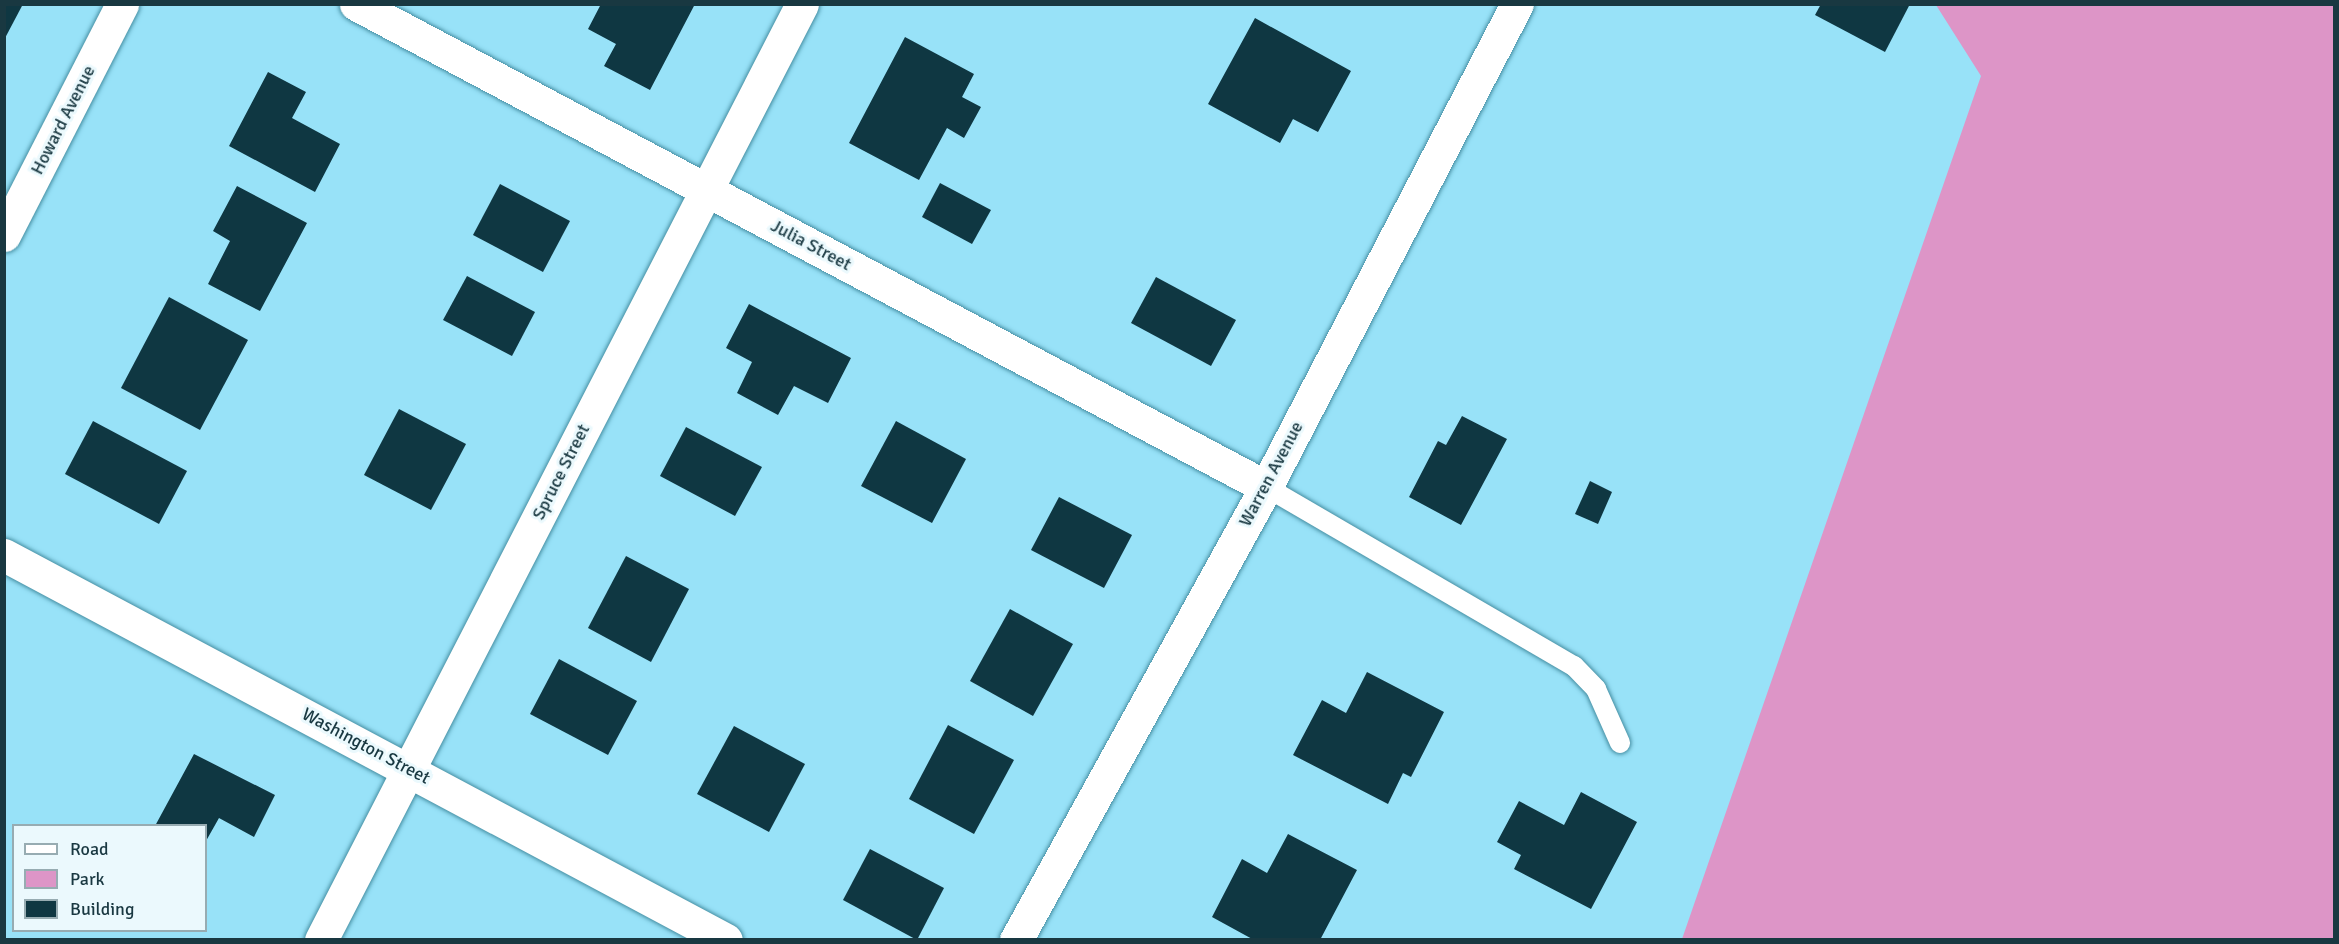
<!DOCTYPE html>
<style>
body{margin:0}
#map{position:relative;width:2339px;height:944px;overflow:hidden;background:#98e2f8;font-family:Signika,sans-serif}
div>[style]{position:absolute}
.green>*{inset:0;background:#dd95c7}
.building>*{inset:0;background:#0f3742}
.roads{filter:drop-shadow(0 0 2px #458ea2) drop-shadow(0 0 2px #458ea2)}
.service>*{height:20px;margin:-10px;padding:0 10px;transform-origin:10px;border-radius:10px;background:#fff}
.minor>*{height:33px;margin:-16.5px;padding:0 16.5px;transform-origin:16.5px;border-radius:16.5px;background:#fff}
span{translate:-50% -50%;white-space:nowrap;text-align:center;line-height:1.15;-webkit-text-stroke:6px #ebf9fd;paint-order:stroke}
.street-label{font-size:18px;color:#193841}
.frame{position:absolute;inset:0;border:6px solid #193841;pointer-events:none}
.legend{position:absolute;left:12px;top:824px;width:195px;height:108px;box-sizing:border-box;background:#ebf9fd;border:2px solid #97acb2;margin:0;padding:8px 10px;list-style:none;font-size:18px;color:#193841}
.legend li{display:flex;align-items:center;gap:12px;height:30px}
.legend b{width:30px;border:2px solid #97acb2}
</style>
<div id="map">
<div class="green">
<div style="clip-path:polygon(1936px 5px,2334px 5px,2334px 939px,1682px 939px,1981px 76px)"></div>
</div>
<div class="building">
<div style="clip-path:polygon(4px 4px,23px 4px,4px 40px)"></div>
<div style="clip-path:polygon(601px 4px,695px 4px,650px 90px,604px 66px,616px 44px,588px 29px)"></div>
<div style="clip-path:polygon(1821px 4px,1910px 4px,1885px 52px,1815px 15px)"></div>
<div style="clip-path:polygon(1255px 18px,1351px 71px,1318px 132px,1293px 119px,1280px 143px,1208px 104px)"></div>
<div style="clip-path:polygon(905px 37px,974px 74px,962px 97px,981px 107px,964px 138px,947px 128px,919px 180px,849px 143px)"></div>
<div style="clip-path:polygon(268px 72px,306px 92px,292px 118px,340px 144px,315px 192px,229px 146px)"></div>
<div style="clip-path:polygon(940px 183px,991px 210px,972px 244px,922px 217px)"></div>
<div style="clip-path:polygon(500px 184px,570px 221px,543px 272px,473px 235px)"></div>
<div style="clip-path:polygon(237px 186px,307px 223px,260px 311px,208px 284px,230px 241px,213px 231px)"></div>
<div style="clip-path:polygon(467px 276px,535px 312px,512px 356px,443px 320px)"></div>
<div style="clip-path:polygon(1156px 277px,1236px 320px,1211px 366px,1131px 323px)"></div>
<div style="clip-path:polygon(169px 297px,248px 340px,200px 430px,121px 388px)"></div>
<div style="clip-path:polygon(749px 304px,851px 358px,828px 403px,794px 386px,778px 415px,737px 393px,752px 362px,726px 348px)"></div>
<div style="clip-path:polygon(399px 409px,466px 444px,431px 510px,364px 475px)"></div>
<div style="clip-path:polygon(1462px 416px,1507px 439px,1461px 525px,1409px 497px,1438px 441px,1446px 445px)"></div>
<div style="clip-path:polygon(93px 421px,187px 471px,159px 524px,65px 474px)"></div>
<div style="clip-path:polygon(896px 421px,966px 459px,932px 523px,861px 486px)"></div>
<div style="clip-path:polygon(686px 427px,762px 467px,735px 516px,660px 476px)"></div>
<div style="clip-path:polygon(1590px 481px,1612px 492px,1598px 524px,1575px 514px)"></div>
<div style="clip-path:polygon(1059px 497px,1132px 535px,1104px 588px,1031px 550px)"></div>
<div style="clip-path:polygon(626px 556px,689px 589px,651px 662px,588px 628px)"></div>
<div style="clip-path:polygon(1010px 609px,1073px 644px,1033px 716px,970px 681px)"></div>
<div style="clip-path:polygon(559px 659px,637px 701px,608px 755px,530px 714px)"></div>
<div style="clip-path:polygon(1367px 672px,1444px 712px,1411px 777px,1403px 773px,1388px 804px,1293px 755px,1322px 700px,1346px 713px)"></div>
<div style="clip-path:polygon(948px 725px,1014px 760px,974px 834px,909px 799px)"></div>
<div style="clip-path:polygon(734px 726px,805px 764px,769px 832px,697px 794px)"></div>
<div style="clip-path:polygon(194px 754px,275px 795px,254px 837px,219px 818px,206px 841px,206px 826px,155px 826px)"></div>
<div style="clip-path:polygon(1581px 792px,1637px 822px,1591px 909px,1514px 869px,1521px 855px,1497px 842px,1519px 801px,1564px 825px)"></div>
<div style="clip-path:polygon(1288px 834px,1357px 870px,1320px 940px,1254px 940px,1212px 917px,1242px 859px,1267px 873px)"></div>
<div style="clip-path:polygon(870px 849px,944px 888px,917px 940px,843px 900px)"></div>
</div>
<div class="roads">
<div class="service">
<div style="left:1266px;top:487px;width:356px;rotate:30.2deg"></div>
<div style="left:1574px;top:666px;width:32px;rotate:46deg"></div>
<div style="left:1596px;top:689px;width:59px;rotate:66deg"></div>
</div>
<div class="minor">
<div style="left:356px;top:4px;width:1030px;rotate:27.96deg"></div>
<div style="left:4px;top:235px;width:259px;rotate:-62.9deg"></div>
<div style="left:4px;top:555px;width:818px;rotate:28.07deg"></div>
<div style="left:321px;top:940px;width:1052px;rotate:-62.8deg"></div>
<div style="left:1016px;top:940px;width:517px;rotate:-61.11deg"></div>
<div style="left:1266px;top:487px;width:544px;rotate:-62.54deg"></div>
</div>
</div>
<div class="street-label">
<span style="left:63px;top:120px;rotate:-63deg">Howard Avenue</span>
<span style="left:811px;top:245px;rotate:28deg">Julia Street</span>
<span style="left:561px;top:472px;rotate:-63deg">Spruce Street</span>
<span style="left:1271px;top:474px;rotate:-62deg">Warren Avenue</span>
<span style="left:366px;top:746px;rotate:28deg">Washington Street</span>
</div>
<div class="frame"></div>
<ul class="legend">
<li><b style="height:8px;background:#fff"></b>Road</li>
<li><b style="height:16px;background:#dd95c7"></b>Park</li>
<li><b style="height:16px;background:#0f3742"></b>Building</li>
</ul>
</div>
